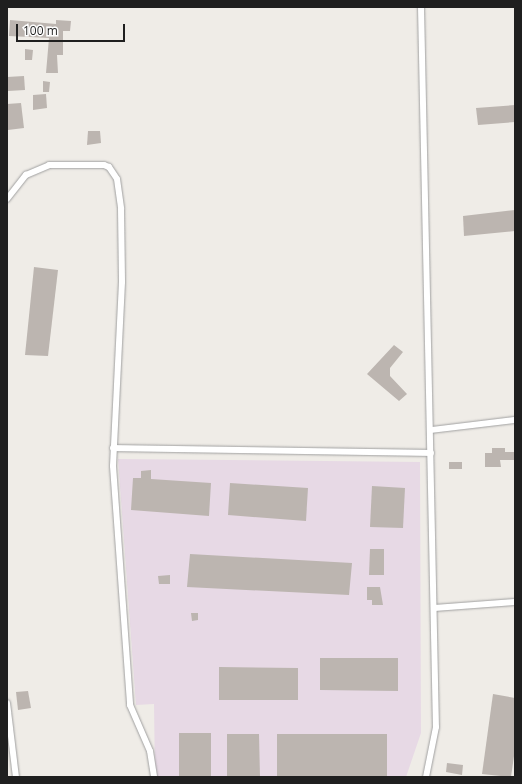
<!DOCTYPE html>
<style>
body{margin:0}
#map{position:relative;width:522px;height:784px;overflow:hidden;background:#efece7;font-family:"Open Sans",sans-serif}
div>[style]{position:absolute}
.industrial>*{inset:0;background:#e7d9e5}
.building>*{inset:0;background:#bcb5b0}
.roads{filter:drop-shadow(0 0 1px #a0a0a0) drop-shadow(0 0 1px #a0a0a0)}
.minor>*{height:6px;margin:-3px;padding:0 3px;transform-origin:3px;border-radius:3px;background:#fff}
span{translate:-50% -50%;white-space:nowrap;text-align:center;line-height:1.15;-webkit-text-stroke:3.5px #fff;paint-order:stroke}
.frame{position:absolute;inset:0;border:8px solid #1f1f1f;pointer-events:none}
.scale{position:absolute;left:16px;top:24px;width:109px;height:18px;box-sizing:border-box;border:2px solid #1f1f1f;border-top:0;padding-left:5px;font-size:12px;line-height:14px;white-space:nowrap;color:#1f1f1f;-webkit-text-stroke:3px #fff;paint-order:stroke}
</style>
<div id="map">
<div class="industrial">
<div style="clip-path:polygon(118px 459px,420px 462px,421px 733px,406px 777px,155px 777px,154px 704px,136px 705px)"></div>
</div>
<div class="building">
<div style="clip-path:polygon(10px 20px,56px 24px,56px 20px,71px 21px,70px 31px,63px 31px,63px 55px,57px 55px,58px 73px,46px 73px,49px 38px,9px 36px)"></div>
<div style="clip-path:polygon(25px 49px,33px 50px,32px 60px,25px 60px)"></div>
<div style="clip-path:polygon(24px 76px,25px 90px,8px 91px,7px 77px)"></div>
<div style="clip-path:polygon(43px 81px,50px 82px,49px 92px,43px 92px)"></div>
<div style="clip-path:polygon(46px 94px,47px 108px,33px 110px,33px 95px)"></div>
<div style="clip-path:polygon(21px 103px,24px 128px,8px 130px,7px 104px)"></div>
<div style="clip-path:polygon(515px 105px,515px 122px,478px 125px,476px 108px)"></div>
<div style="clip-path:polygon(88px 131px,100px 131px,101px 143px,87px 145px)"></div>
<div style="clip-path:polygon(515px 210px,515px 231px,464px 236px,463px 216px)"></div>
<div style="clip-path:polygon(34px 267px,58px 270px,48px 356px,25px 355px)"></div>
<div style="clip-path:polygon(394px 345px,403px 352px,390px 368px,390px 376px,407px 394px,399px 401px,367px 374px)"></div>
<div style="clip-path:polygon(492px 448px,505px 448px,505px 452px,515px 452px,515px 460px,500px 460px,501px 467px,485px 467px,485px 453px,492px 453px)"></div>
<div style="clip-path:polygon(449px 462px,462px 462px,462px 469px,449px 469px)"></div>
<div style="clip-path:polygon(151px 470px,151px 479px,211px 483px,209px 516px,131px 510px,133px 478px,141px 478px,141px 471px)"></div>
<div style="clip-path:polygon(230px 483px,308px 488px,306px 521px,228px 515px)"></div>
<div style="clip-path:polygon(372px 486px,405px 488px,403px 528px,370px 527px)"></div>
<div style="clip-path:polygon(370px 549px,384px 549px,384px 575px,369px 575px)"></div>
<div style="clip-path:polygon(190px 554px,352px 563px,349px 595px,187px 587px)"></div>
<div style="clip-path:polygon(170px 575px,170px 584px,159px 584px,158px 576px)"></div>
<div style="clip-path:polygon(367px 587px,380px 587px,383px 605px,372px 605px,372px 600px,367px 600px)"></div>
<div style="clip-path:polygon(191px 613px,198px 613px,198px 620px,192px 621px)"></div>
<div style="clip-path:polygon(320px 658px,398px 658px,398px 691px,320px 690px)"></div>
<div style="clip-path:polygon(219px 667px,298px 668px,298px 700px,219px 700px)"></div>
<div style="clip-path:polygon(28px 691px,31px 708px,18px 710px,16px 692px)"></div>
<div style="clip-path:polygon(493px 694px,515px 698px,515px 749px,511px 777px,482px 774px)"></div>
<div style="clip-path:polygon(179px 733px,211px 733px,211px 777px,179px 777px)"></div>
<div style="clip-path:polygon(227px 734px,259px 734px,260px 777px,227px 777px)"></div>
<div style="clip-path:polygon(277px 734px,387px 734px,387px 777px,277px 777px)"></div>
<div style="clip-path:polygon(447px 763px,463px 765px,462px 775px,446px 772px)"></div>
</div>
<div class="roads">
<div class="minor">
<div style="left:421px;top:7px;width:720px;rotate:88.81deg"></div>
<div style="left:436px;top:727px;width:51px;rotate:101.3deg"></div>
<div style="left:7px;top:199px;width:31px;rotate:-52deg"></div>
<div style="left:26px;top:175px;width:25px;rotate:-23deg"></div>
<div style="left:49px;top:165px;width:55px"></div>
<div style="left:104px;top:165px;width:5px;rotate:22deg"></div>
<div style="left:109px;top:167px;width:14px;rotate:56deg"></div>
<div style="left:117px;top:179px;width:30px;rotate:82deg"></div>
<div style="left:121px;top:209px;width:73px;rotate:89.2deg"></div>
<div style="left:122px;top:282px;width:184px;rotate:92.8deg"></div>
<div style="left:113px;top:466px;width:240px;rotate:85.9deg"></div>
<div style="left:130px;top:705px;width:50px;rotate:66.5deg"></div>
<div style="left:150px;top:751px;width:26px;rotate:81deg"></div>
<div style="left:431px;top:430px;width:85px;rotate:-6.8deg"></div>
<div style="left:113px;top:448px;width:318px;rotate:0.9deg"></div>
<div style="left:434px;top:608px;width:81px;rotate:-4.2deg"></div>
<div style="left:7px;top:703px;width:75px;rotate:83.1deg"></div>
</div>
</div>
<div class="frame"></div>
<div class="scale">100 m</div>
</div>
